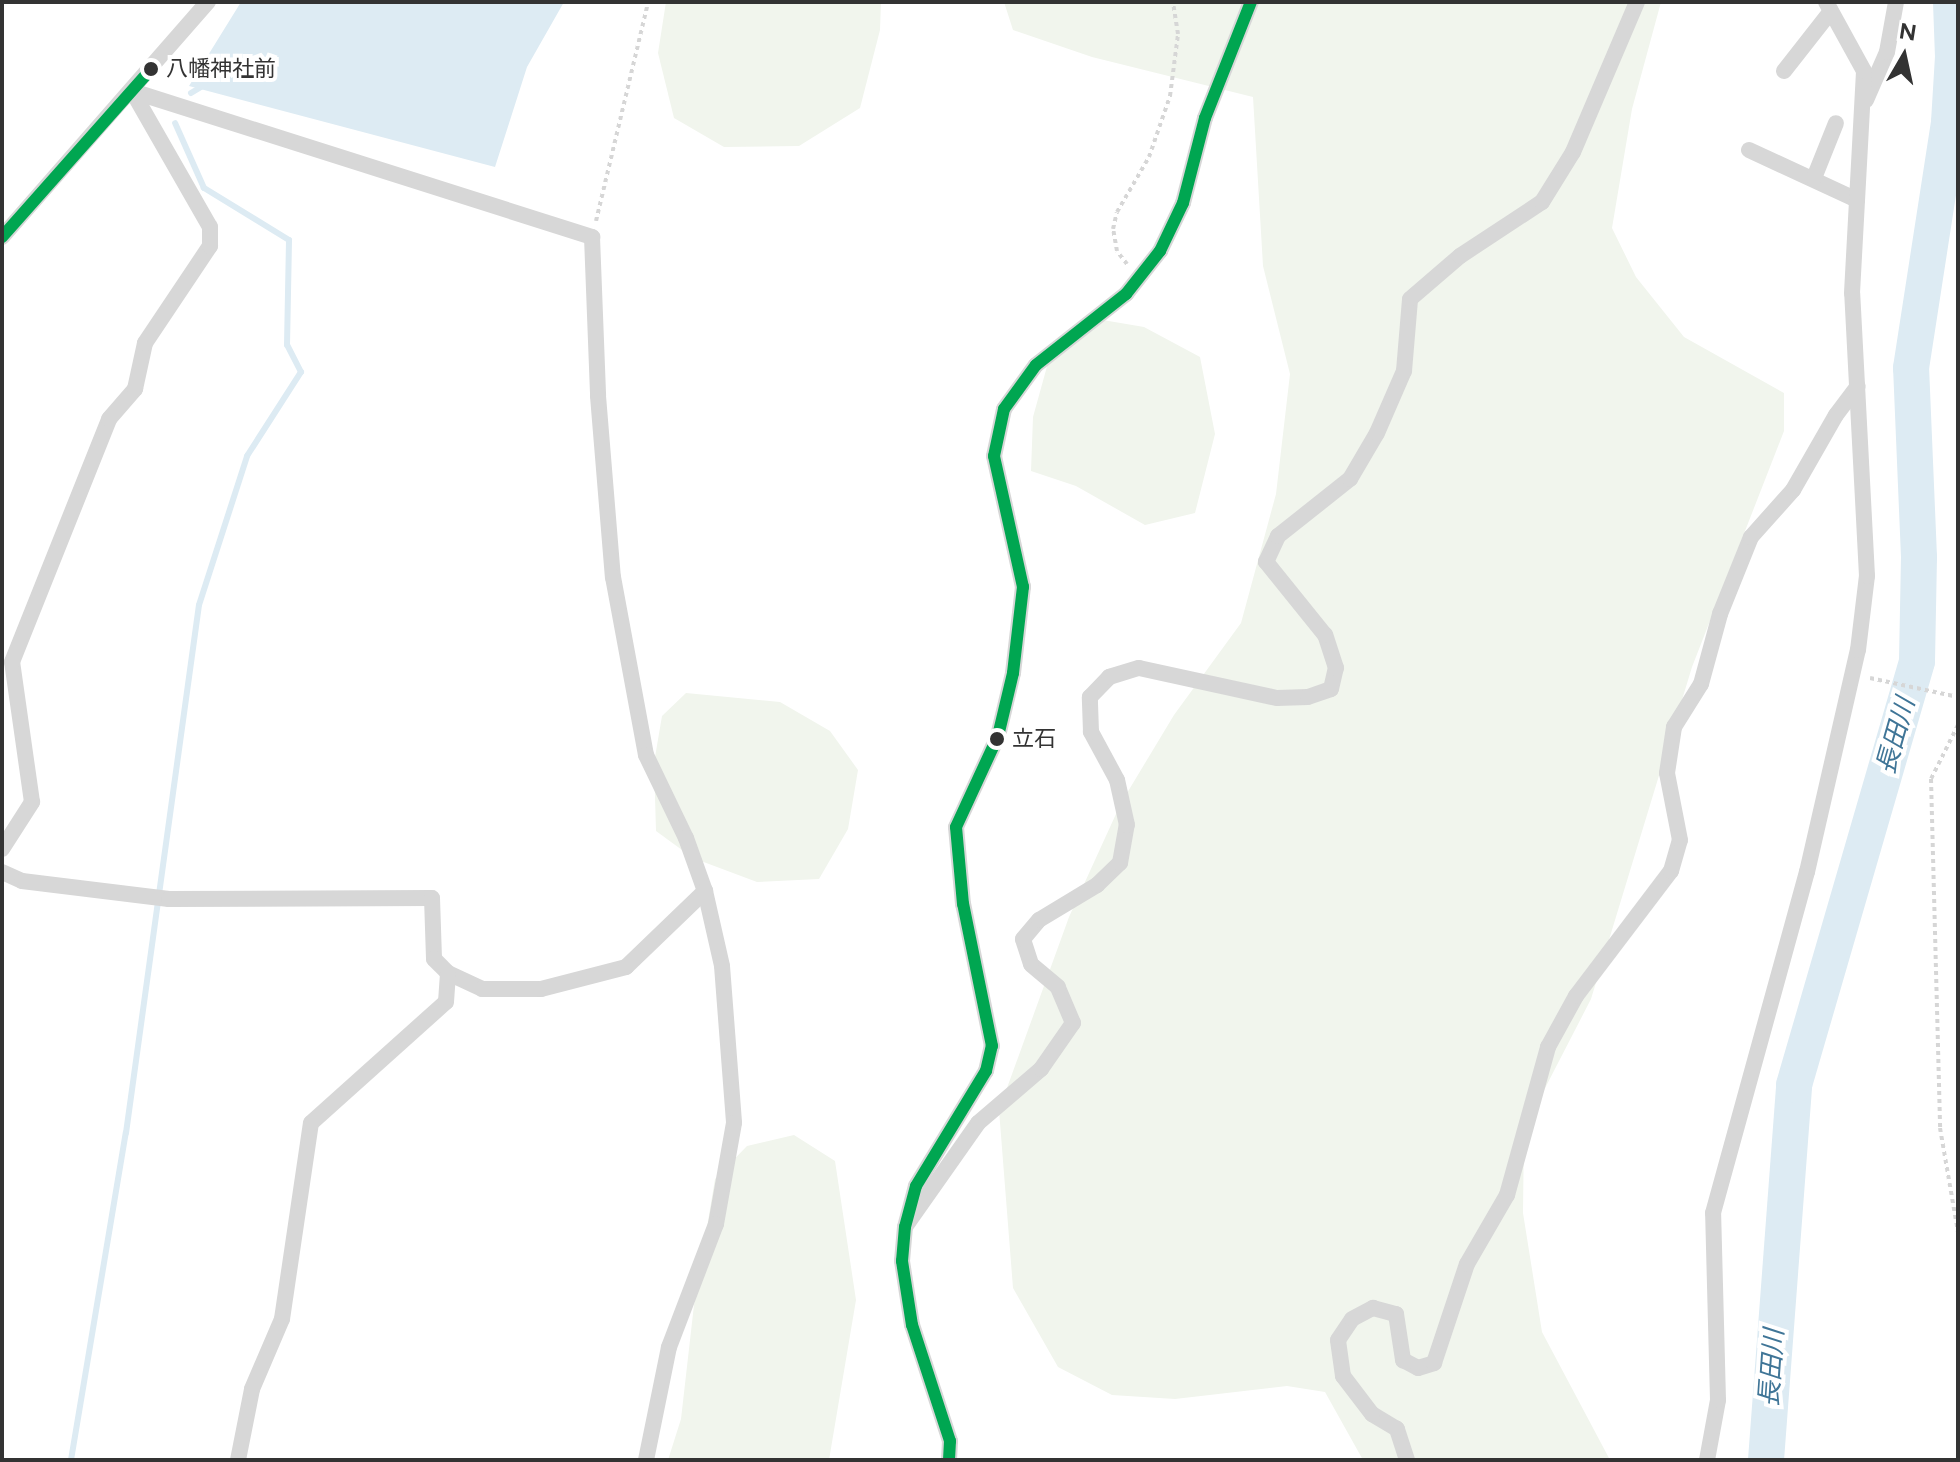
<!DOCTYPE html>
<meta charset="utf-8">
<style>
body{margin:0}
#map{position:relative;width:1960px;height:1462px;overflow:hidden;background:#fff;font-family:Figtree,"Noto Sans JP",sans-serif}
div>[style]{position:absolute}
.green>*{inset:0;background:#f1f5ed}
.water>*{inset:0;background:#ddebf3}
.stream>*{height:6px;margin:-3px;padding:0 3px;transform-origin:3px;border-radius:3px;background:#ddebf3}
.river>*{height:36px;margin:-18px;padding:0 18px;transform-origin:18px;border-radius:18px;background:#ddebf3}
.path>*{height:4px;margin-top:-2px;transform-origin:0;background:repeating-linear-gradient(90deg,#d6d6d6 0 4px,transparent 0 8px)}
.minor>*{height:16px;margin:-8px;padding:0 8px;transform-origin:8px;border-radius:8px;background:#d7d7d7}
.bus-1>*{height:12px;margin:-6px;padding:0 6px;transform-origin:6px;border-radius:6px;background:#00a651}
.dots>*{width:22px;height:22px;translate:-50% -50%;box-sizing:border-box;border:4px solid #fff;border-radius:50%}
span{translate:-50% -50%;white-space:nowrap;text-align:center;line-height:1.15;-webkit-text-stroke:8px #fff;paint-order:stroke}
.bus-label{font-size:22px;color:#333}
.left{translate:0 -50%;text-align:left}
.water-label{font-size:26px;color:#3f7597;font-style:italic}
.frame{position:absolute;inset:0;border:4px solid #333;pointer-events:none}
.north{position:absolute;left:1864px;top:16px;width:80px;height:80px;-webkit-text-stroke:6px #fff;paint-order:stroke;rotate:9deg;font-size:22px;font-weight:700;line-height:32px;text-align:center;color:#333}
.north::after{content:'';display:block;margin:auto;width:28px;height:36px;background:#333;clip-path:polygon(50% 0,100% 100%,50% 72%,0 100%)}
</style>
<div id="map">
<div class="green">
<div style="clip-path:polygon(666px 2px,881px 2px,880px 30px,860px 108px,799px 146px,724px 147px,674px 118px,658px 53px)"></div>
<div style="clip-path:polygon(1004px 2px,1661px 2px,1632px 109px,1612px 228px,1636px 277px,1684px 337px,1784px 393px,1784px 431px,1692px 667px,1591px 999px,1524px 1129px,1523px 1213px,1542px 1332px,1610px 1460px,1363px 1460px,1325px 1392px,1287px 1386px,1175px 1399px,1112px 1395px,1058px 1367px,1013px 1288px,999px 1110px,1069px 917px,1121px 803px,1174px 715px,1241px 623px,1276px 494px,1290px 374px,1263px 266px,1253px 97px,1092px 57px,1013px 30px)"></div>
<div style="clip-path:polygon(1091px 318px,1144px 327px,1200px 357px,1215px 434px,1195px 513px,1145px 525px,1076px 486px,1031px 471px,1033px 417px,1051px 352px)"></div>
<div style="clip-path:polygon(686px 693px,780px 702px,830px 731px,858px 770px,848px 829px,819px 879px,757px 882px,693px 858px,656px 831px,654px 763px,662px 716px)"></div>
<div style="clip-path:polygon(794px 1135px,835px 1161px,856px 1300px,829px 1460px,668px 1460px,681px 1419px,694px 1305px,715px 1179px,747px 1146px)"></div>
</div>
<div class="water">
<div style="clip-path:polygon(241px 2px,564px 2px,527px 67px,495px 167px,189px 86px)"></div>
</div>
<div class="stream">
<div style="left:191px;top:93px;width:17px;rotate:-31deg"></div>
<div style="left:71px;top:1460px;width:332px;rotate:-80.5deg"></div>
<div style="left:126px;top:1133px;width:533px;rotate:-82.13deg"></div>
<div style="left:199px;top:605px;width:157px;rotate:-72.1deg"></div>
<div style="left:247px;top:456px;width:100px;rotate:-57.3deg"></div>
<div style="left:301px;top:372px;width:30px;rotate:-117deg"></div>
<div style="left:287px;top:345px;width:105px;rotate:-88.9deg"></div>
<div style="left:289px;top:240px;width:100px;rotate:-148.5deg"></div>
<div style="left:204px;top:188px;width:71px;rotate:-114deg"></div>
</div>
<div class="river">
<div style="left:1766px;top:1460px;width:376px;rotate:-85.7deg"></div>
<div style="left:1794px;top:1085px;width:441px;rotate:-73.8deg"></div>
<div style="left:1917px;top:661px;width:104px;rotate:-88.9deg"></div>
<div style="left:1919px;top:557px;width:189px;rotate:-92.4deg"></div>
<div style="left:1911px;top:368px;width:249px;rotate:-81.2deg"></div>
<div style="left:1949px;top:122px;width:65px;rotate:-86.5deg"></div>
<div style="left:1953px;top:57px;width:55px;rotate:-92.1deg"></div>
</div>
<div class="path">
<div style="left:596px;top:221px;width:225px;rotate:-76.6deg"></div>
<div style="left:1127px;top:264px;width:16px;rotate:-128deg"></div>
<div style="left:1117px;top:251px;width:22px;rotate:-100deg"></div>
<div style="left:1113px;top:229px;width:17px;rotate:-77deg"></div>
<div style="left:1117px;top:212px;width:64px;rotate:-59.8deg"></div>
<div style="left:1149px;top:157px;width:65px;rotate:-71deg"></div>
<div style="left:1170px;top:96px;width:63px;rotate:-82.6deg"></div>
<div style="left:1178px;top:34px;width:32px;rotate:-99deg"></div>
<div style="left:1870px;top:678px;width:90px;rotate:12.2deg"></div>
<div style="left:1958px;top:725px;width:60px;rotate:116.6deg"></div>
<div style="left:1931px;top:779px;width:349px;rotate:88.5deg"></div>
<div style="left:1940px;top:1128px;width:106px;rotate:80.2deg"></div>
</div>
<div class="minor">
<div style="left:1784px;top:71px;width:76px;rotate:-51.9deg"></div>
<div style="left:132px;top:91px;width:483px;rotate:17.6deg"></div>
<div style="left:592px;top:237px;width:159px;rotate:87.8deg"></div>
<div style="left:598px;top:396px;width:182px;rotate:85.3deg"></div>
<div style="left:613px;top:577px;width:181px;rotate:79.5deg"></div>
<div style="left:646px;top:755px;width:92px;rotate:64.3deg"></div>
<div style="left:686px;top:838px;width:56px;rotate:70.3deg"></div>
<div style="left:705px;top:891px;width:77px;rotate:77.2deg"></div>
<div style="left:722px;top:966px;width:157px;rotate:85.6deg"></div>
<div style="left:734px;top:1123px;width:103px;rotate:100.1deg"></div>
<div style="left:716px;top:1224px;width:132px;rotate:110.9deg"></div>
<div style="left:669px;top:1347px;width:115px;rotate:101.5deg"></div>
<div style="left:1866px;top:100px;width:52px;rotate:-66.4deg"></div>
<div style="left:1887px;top:52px;width:51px;rotate:-79.8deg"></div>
<div style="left:1749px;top:150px;width:119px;rotate:24.8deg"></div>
<div style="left:1814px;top:178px;width:59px;rotate:-68.2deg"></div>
<div style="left:2px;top:237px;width:313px;rotate:-48.8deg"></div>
<div style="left:2px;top:849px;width:56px;rotate:-57.4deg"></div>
<div style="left:32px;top:802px;width:141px;rotate:-98.1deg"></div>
<div style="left:12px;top:662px;width:262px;rotate:-68.2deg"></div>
<div style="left:109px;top:419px;width:40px;rotate:-49deg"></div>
<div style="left:135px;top:389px;width:47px;rotate:-77.7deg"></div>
<div style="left:145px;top:343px;width:117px;rotate:-56.2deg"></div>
<div style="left:210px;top:246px;width:19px;rotate:-90deg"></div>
<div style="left:210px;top:227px;width:157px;rotate:-119.8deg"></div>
<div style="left:2px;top:872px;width:22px;rotate:24deg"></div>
<div style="left:22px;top:881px;width:148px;rotate:7deg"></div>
<div style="left:169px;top:899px;width:263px;rotate:-0.2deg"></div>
<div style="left:432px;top:898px;width:61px;rotate:88.1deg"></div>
<div style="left:434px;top:959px;width:20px;rotate:45deg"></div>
<div style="left:448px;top:973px;width:38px;rotate:25deg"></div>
<div style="left:482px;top:989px;width:59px"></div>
<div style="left:541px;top:989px;width:88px;rotate:-14.5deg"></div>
<div style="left:626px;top:967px;width:110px;rotate:-43.9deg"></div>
<div style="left:905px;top:1227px;width:127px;rotate:-54.9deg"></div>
<div style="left:978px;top:1123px;width:83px;rotate:-40.6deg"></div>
<div style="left:1041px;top:1069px;width:56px;rotate:-55.2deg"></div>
<div style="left:1073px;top:1023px;width:39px;rotate:-113deg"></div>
<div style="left:1058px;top:987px;width:35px;rotate:-140deg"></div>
<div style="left:1031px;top:964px;width:26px;rotate:-108deg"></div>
<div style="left:1023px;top:939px;width:25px;rotate:-50deg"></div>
<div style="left:1039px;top:920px;width:68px;rotate:-31.1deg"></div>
<div style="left:1097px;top:885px;width:32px;rotate:-44deg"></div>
<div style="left:1120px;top:863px;width:39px;rotate:-80deg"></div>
<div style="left:1127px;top:825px;width:46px;rotate:-102.5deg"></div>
<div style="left:1117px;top:780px;width:55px;rotate:-118.4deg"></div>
<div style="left:1091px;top:732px;width:35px;rotate:-92deg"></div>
<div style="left:1090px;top:697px;width:28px;rotate:-46deg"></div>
<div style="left:1109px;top:677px;width:31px;rotate:-17deg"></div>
<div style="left:1139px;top:668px;width:141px;rotate:12.3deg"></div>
<div style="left:1277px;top:698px;width:31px;rotate:-2deg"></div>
<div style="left:1308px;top:697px;width:24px;rotate:-19deg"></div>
<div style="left:1331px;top:689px;width:22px;rotate:-77deg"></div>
<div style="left:1336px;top:668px;width:35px;rotate:-108deg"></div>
<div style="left:1325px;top:635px;width:94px;rotate:-128.9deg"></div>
<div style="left:1266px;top:562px;width:29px;rotate:-65deg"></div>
<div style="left:1278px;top:536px;width:92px;rotate:-38.4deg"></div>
<div style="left:1350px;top:479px;width:53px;rotate:-59.6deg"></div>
<div style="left:1377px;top:433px;width:68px;rotate:-66.5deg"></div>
<div style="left:1404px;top:371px;width:72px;rotate:-85.2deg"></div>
<div style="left:1410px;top:299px;width:66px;rotate:-40.7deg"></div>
<div style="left:1460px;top:256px;width:98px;rotate:-33.4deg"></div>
<div style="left:1542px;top:202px;width:59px;rotate:-58.2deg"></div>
<div style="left:1573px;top:152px;width:163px;rotate:-66.9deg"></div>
<div style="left:238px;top:1460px;width:72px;rotate:-78.8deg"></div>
<div style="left:252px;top:1389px;width:76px;rotate:-66.8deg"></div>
<div style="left:282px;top:1319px;width:198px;rotate:-81.6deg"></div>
<div style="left:311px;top:1123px;width:181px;rotate:-41.9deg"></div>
<div style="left:446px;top:1002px;width:29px;rotate:-86deg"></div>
<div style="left:949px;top:1460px;width:19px;rotate:-87deg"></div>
<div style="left:950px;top:1441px;width:122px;rotate:-108.1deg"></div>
<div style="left:912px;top:1325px;width:65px;rotate:-98.9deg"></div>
<div style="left:902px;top:1261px;width:34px;rotate:-85deg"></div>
<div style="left:905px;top:1227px;width:42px;rotate:-75deg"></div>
<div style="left:916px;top:1186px;width:135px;rotate:-58.7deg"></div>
<div style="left:986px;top:1071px;width:26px;rotate:-77deg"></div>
<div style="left:992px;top:1046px;width:145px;rotate:-101.5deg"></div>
<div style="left:963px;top:904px;width:77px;rotate:-95.2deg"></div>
<div style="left:956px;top:827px;width:100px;rotate:-65.2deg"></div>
<div style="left:998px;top:736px;width:65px;rotate:-76.6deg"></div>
<div style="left:1013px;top:673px;width:87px;rotate:-83.4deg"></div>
<div style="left:1023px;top:587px;width:134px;rotate:-102.5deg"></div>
<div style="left:994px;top:456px;width:48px;rotate:-78deg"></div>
<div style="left:1004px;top:409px;width:54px;rotate:-54deg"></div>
<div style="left:1036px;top:365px;width:115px;rotate:-38.3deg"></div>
<div style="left:1126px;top:294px;width:55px;rotate:-51.7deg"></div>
<div style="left:1160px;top:251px;width:53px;rotate:-64.4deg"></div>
<div style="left:1183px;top:203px;width:88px;rotate:-75.5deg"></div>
<div style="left:1205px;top:118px;width:125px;rotate:-68.4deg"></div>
<div style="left:1407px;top:1460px;width:33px;rotate:-108deg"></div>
<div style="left:1397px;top:1429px;width:29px;rotate:-149deg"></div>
<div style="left:1372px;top:1414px;width:48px;rotate:-127.3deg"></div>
<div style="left:1343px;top:1376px;width:36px;rotate:-98deg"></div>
<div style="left:1338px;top:1340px;width:25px;rotate:-56deg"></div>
<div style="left:1352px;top:1319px;width:24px;rotate:-28deg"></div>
<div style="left:1373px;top:1308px;width:24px;rotate:15deg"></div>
<div style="left:1396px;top:1314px;width:47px;rotate:81.3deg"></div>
<div style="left:1403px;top:1360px;width:17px;rotate:28deg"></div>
<div style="left:1418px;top:1368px;width:17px;rotate:-17deg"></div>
<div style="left:1434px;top:1363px;width:104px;rotate:-71.6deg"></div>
<div style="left:1467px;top:1264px;width:80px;rotate:-59.9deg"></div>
<div style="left:1507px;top:1195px;width:154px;rotate:-74.5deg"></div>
<div style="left:1548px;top:1047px;width:58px;rotate:-61.2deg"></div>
<div style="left:1576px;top:996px;width:157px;rotate:-52.8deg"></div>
<div style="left:1671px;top:871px;width:32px;rotate:-74deg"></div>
<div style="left:1680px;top:840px;width:68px;rotate:-101deg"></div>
<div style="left:1667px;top:773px;width:47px;rotate:-81.3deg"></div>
<div style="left:1674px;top:727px;width:51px;rotate:-57.9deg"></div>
<div style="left:1701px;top:684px;width:73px;rotate:-74.8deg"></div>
<div style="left:1720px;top:614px;width:83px;rotate:-68.1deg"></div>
<div style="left:1751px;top:537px;width:63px;rotate:-48.2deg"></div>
<div style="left:1793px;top:490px;width:86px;rotate:-60.2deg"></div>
<div style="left:1836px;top:415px;width:36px;rotate:-53deg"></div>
<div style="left:1707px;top:1460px;width:61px;rotate:-79.6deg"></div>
<div style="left:1718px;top:1400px;width:187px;rotate:-91.5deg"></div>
<div style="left:1713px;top:1213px;width:354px;rotate:-74.6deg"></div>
<div style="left:1807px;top:872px;width:228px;rotate:-77.1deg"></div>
<div style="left:1858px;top:650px;width:75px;rotate:-83.1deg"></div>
<div style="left:1867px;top:576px;width:283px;rotate:-93deg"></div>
<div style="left:1852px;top:293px;width:222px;rotate:-86.9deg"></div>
<div style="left:1864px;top:71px;width:79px;rotate:-118.8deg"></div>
</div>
<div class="bus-1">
<div style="left:2px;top:237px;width:227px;rotate:-48.4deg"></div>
<div style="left:949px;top:1460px;width:19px;rotate:-87deg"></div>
<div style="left:950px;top:1441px;width:122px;rotate:-108.1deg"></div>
<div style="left:912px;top:1325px;width:65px;rotate:-98.9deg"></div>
<div style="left:902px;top:1261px;width:34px;rotate:-85deg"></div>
<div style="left:905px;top:1227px;width:42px;rotate:-75deg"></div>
<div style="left:916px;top:1186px;width:135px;rotate:-58.7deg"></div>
<div style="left:986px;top:1071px;width:26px;rotate:-77deg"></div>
<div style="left:992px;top:1046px;width:145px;rotate:-101.5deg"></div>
<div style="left:963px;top:904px;width:77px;rotate:-95.2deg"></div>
<div style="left:956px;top:827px;width:100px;rotate:-65.2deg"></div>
<div style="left:998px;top:736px;width:65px;rotate:-76.6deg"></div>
<div style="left:1013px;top:673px;width:87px;rotate:-83.4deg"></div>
<div style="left:1023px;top:587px;width:134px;rotate:-102.5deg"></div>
<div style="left:994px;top:456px;width:48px;rotate:-78deg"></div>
<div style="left:1004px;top:409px;width:54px;rotate:-54deg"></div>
<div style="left:1036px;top:365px;width:115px;rotate:-38.3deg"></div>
<div style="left:1126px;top:294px;width:55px;rotate:-51.7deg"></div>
<div style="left:1160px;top:251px;width:53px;rotate:-64.4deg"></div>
<div style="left:1183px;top:203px;width:88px;rotate:-75.5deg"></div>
<div style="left:1205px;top:118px;width:125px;rotate:-68.4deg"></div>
</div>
<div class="dots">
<div style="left:151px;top:69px;background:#333"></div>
<div style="left:997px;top:739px;background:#333"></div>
</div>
<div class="bus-label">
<span class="left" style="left:166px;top:69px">八幡神社前</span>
<span class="left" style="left:1012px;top:739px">立石</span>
</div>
<div class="water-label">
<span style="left:1896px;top:736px;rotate:-74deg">長田川</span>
<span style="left:1772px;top:1368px;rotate:-86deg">長田川</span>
</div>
<div class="frame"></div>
<div class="north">N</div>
</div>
